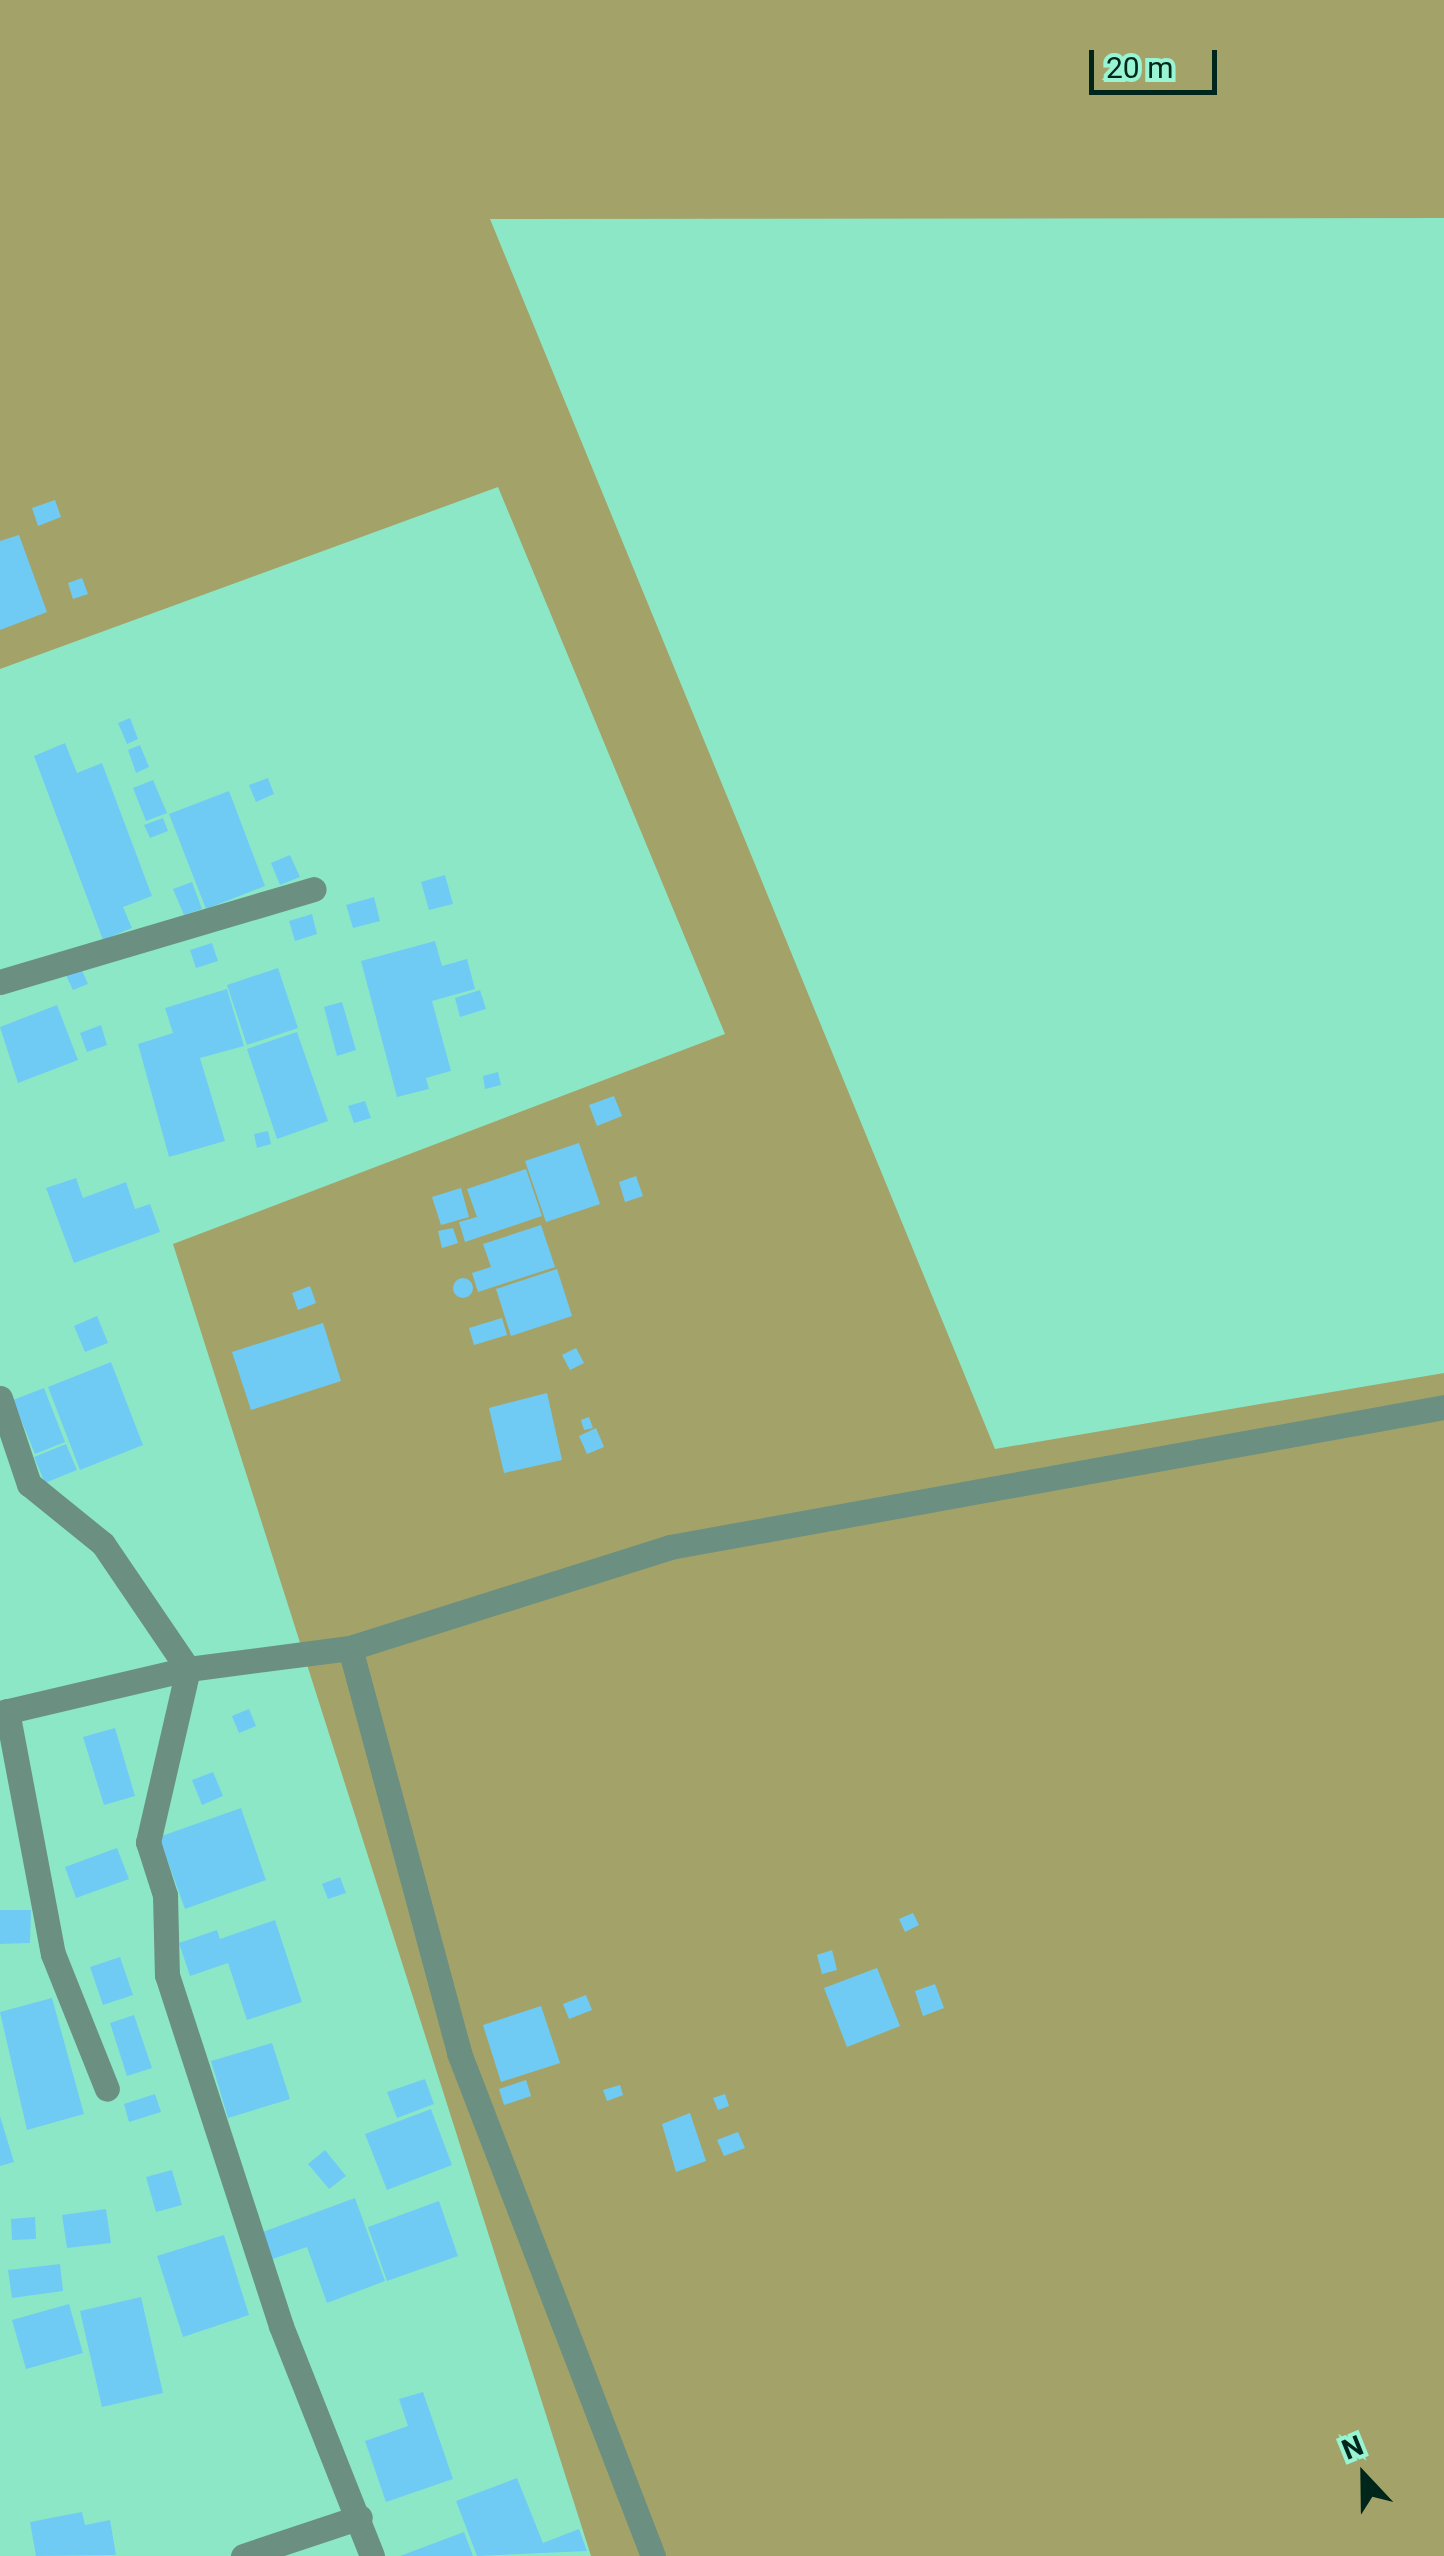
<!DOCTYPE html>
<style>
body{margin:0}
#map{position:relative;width:1444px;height:2556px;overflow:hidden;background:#8ce7c6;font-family:Roboto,sans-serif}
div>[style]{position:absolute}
.green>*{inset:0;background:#a3a369}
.building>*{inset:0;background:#70cbf4}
.round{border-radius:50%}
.minor>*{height:25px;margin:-12.5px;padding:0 12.5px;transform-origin:12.5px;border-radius:12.5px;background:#6b8f81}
span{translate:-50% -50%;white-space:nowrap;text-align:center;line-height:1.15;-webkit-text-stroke:9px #99f4d3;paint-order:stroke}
.north{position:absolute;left:1314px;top:2426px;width:100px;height:100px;-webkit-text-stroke:8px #99f4d3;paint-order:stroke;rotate:338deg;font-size:28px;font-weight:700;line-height:40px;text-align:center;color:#00251a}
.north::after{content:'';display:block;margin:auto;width:35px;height:45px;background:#00251a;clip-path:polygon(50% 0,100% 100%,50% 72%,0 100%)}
.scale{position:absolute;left:1089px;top:50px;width:128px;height:45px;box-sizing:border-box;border:5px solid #00251a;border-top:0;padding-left:12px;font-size:30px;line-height:35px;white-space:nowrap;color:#00251a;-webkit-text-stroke:8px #99f4d3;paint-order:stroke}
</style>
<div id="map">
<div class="green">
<div style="clip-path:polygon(0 0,1444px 0,1444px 218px,490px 219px,995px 1449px,1444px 1373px,1444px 2556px,591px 2556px,173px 1244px,725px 1034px,498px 487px,0 669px)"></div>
</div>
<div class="building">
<div style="clip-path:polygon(55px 500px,61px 517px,38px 526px,32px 508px)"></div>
<div style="clip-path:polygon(19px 535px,47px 612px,0 630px,0 541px)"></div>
<div style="clip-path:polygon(82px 578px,88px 594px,73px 599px,68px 583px)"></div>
<div style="clip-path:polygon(130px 718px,138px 739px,127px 744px,118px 723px)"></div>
<div style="clip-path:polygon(65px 743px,77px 773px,102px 763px,152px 896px,123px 907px,132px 928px,103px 940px,34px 756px)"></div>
<div style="clip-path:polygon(140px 745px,149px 767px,136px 773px,128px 750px)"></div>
<div style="clip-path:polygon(268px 778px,274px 794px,256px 802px,249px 785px)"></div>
<div style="clip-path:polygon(153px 780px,167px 813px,146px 821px,133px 788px)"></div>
<div style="clip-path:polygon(229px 791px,265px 886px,206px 909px,169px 814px)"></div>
<div style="clip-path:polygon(163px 818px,168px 831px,150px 838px,144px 825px)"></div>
<div style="clip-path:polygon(290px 855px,300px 877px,280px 885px,271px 863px)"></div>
<div style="clip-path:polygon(445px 875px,453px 904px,429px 910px,421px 882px)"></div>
<div style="clip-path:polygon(192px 882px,202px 909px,184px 915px,173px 889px)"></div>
<div style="clip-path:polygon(374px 897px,380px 921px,353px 928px,346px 905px)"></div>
<div style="clip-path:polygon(312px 914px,317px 934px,295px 941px,289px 921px)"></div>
<div style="clip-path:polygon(435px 941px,442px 966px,467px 959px,475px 989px,432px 1001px,451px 1071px,426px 1078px,429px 1089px,397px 1097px,361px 961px)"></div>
<div style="clip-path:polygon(212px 943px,218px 961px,196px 968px,190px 950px)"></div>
<div style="clip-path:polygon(80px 966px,88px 984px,73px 990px,65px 973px)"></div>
<div style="clip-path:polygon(278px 968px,298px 1028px,247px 1045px,227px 985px)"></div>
<div style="clip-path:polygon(227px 989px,244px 1046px,200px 1058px,225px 1141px,169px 1157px,138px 1044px,173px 1033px,165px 1008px)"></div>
<div style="clip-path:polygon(480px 990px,486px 1009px,460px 1017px,455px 998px)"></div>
<div style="clip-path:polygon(342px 1002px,356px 1050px,337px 1056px,324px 1007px)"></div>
<div style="clip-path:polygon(57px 1005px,78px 1060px,18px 1083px,0 1027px)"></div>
<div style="clip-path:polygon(101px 1025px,107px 1045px,87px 1052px,80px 1033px)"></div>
<div style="clip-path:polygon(297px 1032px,328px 1121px,277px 1139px,247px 1049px)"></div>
<div style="clip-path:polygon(498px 1072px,501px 1085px,485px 1089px,483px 1076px)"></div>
<div style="clip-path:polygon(614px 1096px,622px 1116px,597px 1126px,589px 1105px)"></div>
<div style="clip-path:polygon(365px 1101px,371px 1118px,354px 1123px,348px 1106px)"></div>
<div style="clip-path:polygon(268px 1131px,271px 1144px,257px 1148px,254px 1134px)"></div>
<div style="clip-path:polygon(579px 1143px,600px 1204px,546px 1222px,525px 1161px)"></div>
<div style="clip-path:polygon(526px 1169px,542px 1216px,465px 1242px,459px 1222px,477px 1217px,467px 1189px)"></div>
<div style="clip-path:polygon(636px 1176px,643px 1196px,625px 1202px,619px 1182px)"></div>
<div style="clip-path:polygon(76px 1178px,83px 1198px,126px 1182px,135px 1209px,150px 1204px,160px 1232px,74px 1263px,46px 1188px)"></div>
<div style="clip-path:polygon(461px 1188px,469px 1217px,441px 1225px,432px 1197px)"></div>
<div style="clip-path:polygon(541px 1225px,555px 1267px,478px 1292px,472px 1273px,491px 1267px,483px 1244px)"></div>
<div style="clip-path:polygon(453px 1228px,458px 1243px,442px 1248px,438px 1231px)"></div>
<div style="clip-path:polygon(557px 1269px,572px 1316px,511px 1336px,496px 1289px)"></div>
<div class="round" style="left:453px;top:1278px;width:20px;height:20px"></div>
<div style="clip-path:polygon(310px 1286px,316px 1303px,298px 1310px,292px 1293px)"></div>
<div style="clip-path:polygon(97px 1316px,108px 1343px,85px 1352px,74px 1326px)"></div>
<div style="clip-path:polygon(502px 1318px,507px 1335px,474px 1345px,469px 1328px)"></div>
<div style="clip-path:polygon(323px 1323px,341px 1381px,251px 1410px,232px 1352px)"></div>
<div style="clip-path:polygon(576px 1348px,584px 1363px,570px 1370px,562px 1355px)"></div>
<div style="clip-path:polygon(111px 1362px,143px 1445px,80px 1470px,48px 1387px)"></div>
<div style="clip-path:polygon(44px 1388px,65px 1442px,35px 1454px,13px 1400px)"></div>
<div style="clip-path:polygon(547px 1393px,562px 1460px,504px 1473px,489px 1408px)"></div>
<div style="clip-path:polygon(589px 1417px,593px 1428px,584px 1430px,581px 1420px)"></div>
<div style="clip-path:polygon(596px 1428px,604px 1447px,587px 1454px,579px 1436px)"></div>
<div style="clip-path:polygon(66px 1444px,77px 1470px,45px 1483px,34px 1457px)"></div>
<div style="clip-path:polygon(249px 1709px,256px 1726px,239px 1733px,232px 1716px)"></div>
<div style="clip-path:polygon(115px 1728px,135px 1796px,104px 1805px,83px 1737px)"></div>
<div style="clip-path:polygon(213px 1772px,223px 1796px,202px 1805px,192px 1780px)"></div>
<div style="clip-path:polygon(241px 1808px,266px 1880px,185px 1909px,159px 1837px)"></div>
<div style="clip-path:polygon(117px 1848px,129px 1879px,76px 1898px,65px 1867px)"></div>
<div style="clip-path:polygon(340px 1877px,346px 1893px,328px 1899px,322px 1884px)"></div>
<div style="clip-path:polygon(0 1910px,31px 1910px,30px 1943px,0 1944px)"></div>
<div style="clip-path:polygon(913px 1913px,919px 1925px,905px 1932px,899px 1919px)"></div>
<div style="clip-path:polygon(275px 1920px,302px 2002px,247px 2020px,228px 1963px,190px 1976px,179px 1943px,217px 1930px,220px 1939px)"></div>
<div style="clip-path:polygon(832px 1950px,837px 1970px,822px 1974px,817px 1955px)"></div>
<div style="clip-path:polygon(120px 1957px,133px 1995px,103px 2005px,90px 1967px)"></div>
<div style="clip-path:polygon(877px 1968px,900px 2026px,847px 2047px,824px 1988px)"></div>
<div style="clip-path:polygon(935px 1984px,944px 2008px,923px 2016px,915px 1991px)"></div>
<div style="clip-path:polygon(586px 1995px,592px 2010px,569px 2019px,563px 2004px)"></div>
<div style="clip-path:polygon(52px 1998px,84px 2114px,27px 2130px,0 2012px)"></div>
<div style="clip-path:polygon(541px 2006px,560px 2063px,501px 2082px,483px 2025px)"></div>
<div style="clip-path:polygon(134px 2015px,152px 2068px,127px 2076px,110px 2023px)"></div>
<div style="clip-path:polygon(272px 2043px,290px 2099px,228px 2118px,211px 2061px)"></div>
<div style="clip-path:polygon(425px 2079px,434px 2104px,397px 2118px,387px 2092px)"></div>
<div style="clip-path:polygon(526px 2080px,531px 2096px,504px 2105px,499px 2089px)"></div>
<div style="clip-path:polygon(620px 2085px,623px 2095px,607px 2101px,603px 2090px)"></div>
<div style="clip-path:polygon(155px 2094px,161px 2112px,129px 2122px,124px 2104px)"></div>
<div style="clip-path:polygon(725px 2094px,729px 2106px,718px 2110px,713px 2098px)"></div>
<div style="clip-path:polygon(431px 2109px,452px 2165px,387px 2190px,365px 2134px)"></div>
<div style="clip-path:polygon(690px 2113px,706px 2161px,676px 2172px,662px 2124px)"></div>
<div style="clip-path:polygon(0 2116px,14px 2162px,0 2166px)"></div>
<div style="clip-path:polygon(738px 2132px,745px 2148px,724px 2156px,717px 2140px)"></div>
<div style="clip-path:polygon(325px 2150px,346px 2176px,329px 2189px,308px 2164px)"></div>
<div style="clip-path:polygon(172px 2170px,182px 2205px,156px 2212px,146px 2177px)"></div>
<div style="clip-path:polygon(355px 2198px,385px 2281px,327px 2303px,307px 2247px,270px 2260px,260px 2233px)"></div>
<div style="clip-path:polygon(439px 2201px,458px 2256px,387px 2281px,368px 2227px)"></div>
<div style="clip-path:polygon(106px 2209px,111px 2243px,67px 2248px,62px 2215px)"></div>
<div style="clip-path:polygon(35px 2217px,36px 2239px,12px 2240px,11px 2219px)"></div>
<div style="clip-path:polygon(224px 2235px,249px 2315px,183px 2337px,157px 2256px)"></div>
<div style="clip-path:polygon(60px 2264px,63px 2291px,12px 2298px,8px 2270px)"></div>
<div style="clip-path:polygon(141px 2297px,163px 2393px,102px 2407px,80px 2311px)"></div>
<div style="clip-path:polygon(69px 2304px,83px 2353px,26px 2369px,12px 2320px)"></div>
<div style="clip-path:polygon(423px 2392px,453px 2479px,386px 2502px,365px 2441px,408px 2426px,399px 2399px)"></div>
<div style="clip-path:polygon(517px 2478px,543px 2543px,579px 2529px,587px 2551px,477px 2556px,456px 2501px)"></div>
<div style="clip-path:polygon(82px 2512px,85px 2525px,110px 2520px,116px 2555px,36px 2556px,30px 2522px)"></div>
<div style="clip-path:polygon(464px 2532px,473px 2556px,400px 2556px)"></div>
</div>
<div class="minor">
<div style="left:0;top:982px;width:327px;rotate:-16.5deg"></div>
<div style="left:0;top:1398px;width:91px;rotate:71.4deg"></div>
<div style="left:29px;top:1484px;width:95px;rotate:39deg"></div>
<div style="left:103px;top:1544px;width:151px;rotate:55.8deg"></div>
<div style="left:188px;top:1669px;width:178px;rotate:103deg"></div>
<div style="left:148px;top:1842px;width:56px;rotate:72.2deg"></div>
<div style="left:165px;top:1895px;width:80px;rotate:88.6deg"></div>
<div style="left:167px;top:1975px;width:369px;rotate:72deg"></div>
<div style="left:281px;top:2326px;width:247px;rotate:68.4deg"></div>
<div style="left:350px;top:1648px;width:419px;rotate:74.9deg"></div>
<div style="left:459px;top:2053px;width:539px;rotate:68.91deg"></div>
<div style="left:7px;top:1711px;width:247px;rotate:79.3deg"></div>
<div style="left:53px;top:1954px;width:145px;rotate:68.2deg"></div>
<div style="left:0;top:1713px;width:193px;rotate:-13.2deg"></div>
<div style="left:188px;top:1669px;width:163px;rotate:-7.4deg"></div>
<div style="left:350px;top:1648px;width:336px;rotate:-17.5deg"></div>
<div style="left:670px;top:1547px;width:787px;rotate:-10.25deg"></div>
<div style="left:243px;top:2556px;width:123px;rotate:-18.4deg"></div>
</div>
<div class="north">N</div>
<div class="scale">20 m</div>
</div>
